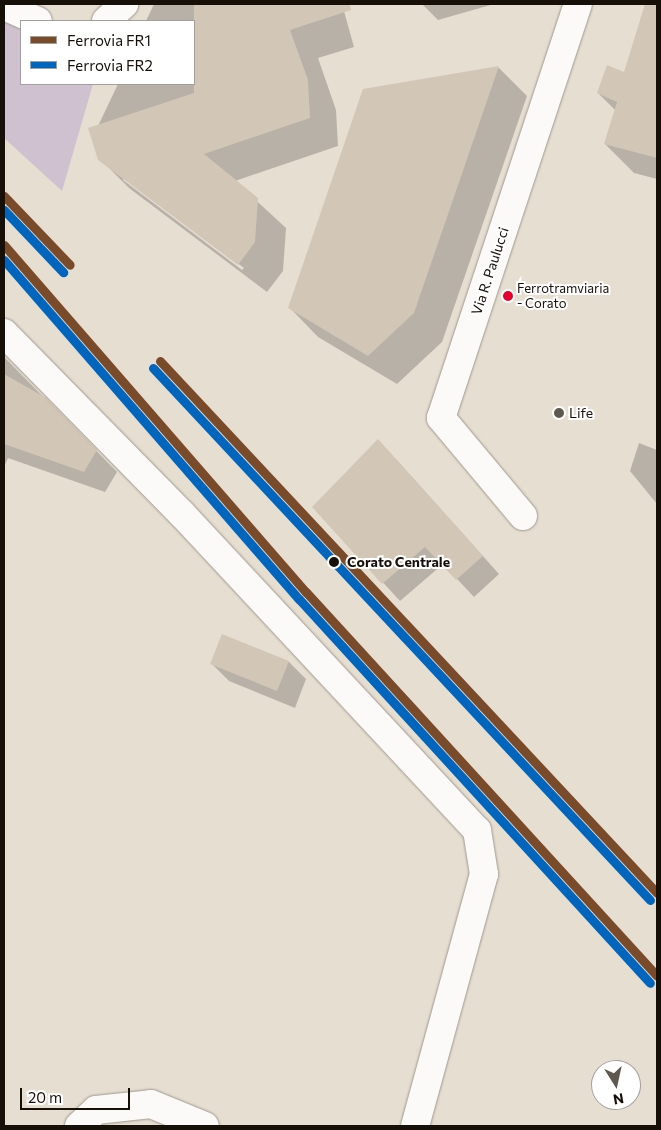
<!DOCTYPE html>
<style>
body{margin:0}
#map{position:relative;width:661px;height:1130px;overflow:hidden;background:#e6ded1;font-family:Commissioner,sans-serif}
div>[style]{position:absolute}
.green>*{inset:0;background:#d0c1d0}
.shadow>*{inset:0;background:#0003}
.building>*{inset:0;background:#d2c6b6}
.roads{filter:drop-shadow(0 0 1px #9f998f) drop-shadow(0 0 1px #9f998f)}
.street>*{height:28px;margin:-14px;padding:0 14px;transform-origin:14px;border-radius:14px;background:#fbfaf8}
.rail-1>*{height:9px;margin:-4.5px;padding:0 4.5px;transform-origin:4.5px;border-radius:4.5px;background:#7a4b2a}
.rail-2>*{height:9px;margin:-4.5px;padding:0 4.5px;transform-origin:4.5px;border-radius:4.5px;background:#0065bd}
.dots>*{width:14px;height:14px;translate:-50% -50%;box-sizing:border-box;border:2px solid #fff;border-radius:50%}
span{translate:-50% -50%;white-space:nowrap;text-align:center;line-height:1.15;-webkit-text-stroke:4px #fff;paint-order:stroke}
.bus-label{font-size:13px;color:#161009}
.left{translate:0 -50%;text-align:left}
.street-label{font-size:14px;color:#161009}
.poi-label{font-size:14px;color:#161009}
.stop-label{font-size:14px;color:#161009;font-weight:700}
.frame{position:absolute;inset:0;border:5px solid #161009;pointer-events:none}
.legend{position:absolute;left:20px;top:20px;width:175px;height:65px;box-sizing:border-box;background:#fff;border:1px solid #a29f9d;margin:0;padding:6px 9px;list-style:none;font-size:15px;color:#161009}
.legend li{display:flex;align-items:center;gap:10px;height:25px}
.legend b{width:25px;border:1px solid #a29f9d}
.north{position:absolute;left:591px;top:1060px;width:50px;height:50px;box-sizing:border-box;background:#fff;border:1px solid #a29f9d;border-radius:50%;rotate:170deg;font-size:14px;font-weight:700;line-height:20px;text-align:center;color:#161009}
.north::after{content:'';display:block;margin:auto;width:18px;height:22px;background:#5f584f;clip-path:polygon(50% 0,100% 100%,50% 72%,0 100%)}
.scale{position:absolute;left:20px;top:1088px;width:110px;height:22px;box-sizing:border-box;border:2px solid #161009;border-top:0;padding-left:6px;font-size:15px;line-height:18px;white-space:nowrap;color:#161009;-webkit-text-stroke:4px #fff;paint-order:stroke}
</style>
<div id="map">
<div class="green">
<div style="clip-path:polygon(4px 18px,21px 26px,21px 84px,93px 84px,62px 191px,4px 138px)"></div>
</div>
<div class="shadow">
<div style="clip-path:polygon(evenodd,154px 4px,342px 4px,354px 47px,318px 58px,336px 110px,338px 146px,235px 181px,286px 228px,283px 271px,267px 292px,129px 188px,100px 159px,98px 126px,118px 84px,194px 84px,194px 21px,146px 21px,154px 4px,123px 177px,244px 268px,242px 270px,123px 180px,123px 177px)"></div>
<div style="clip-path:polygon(422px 4px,494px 4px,438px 20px)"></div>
<div style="clip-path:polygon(647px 4px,657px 4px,657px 179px,634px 173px,605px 144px,616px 111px,598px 93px,625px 73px)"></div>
<div style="clip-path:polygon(499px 68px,527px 96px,442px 342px,397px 384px,318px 337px,290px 308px,363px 90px)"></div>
<div style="clip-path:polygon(4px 357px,117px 472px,105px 492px,8px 458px,4px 467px)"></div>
<div style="clip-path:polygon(639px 443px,657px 450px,657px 504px,630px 471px)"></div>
<div style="clip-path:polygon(395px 458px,499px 574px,474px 597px,443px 564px,400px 601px,314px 507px)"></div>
<div style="clip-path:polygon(223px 636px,289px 662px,306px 679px,295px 708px,229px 681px,212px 664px)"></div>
</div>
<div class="building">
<div style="clip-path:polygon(194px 4px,350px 4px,351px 10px,290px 30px,308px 80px,310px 118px,204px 154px,258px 198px,255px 242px,238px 265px,98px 160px,88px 128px,194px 93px)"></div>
<div style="clip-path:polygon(645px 4px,657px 4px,657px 158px,604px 144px,617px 102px,597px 93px,607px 65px,624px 72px)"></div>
<div style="clip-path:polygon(499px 66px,414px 313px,368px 356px,288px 308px,363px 89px)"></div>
<div style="clip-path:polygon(4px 374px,46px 398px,97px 450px,84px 472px,4px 444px)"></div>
<div style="clip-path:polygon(378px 439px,483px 556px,456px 580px,425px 547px,382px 584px,312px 507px)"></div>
<div style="clip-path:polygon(222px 634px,289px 661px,277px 691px,210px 664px)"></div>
</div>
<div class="roads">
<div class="street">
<div style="left:4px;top:6px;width:37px;rotate:24deg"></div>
<div style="left:106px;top:21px;width:25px;rotate:-43deg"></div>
<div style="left:4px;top:333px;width:254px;rotate:45.5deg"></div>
<div style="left:182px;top:514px;width:432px;rotate:47deg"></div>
<div style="left:477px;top:830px;width:45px;rotate:81deg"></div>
<div style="left:484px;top:874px;width:261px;rotate:105.3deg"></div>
<div style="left:523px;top:516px;width:128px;rotate:-129.9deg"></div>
<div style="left:441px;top:418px;width:436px;rotate:-71.7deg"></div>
<div style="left:79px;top:1126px;width:23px;rotate:-43deg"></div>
<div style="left:96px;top:1110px;width:55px;rotate:-6.2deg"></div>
<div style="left:151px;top:1104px;width:58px;rotate:22.2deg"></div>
</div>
</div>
<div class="rail-1">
<div style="left:4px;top:196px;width:95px;rotate:46.3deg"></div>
<div style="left:4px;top:245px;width:460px;rotate:49deg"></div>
<div style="left:306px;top:592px;width:520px;rotate:47.57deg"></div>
<div style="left:160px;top:361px;width:728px;rotate:46.95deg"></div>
</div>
<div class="rail-2">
<div style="left:4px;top:210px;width:86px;rotate:46.4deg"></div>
<div style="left:4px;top:260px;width:449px;rotate:49deg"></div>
<div style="left:299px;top:599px;width:520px;rotate:47.57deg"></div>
<div style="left:153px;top:368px;width:728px;rotate:46.95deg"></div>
</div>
<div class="dots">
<div style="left:508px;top:296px;background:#e4002b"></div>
<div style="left:559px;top:413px;background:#5f584f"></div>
<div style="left:334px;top:562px;background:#161009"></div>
</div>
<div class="bus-label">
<span class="left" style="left:517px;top:296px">Ferrotramviaria<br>- Corato</span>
</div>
<div class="street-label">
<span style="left:490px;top:271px;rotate:-72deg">Via R. Paulucci</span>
</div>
<div class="poi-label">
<span class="left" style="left:569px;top:413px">Life</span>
</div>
<div class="stop-label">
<span class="left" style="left:347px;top:562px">Corato Centrale</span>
</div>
<div class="frame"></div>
<ul class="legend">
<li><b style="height:6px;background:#7a4b2a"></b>Ferrovia FR1</li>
<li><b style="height:6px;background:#0065bd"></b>Ferrovia FR2</li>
</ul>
<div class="north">N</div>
<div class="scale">20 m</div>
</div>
